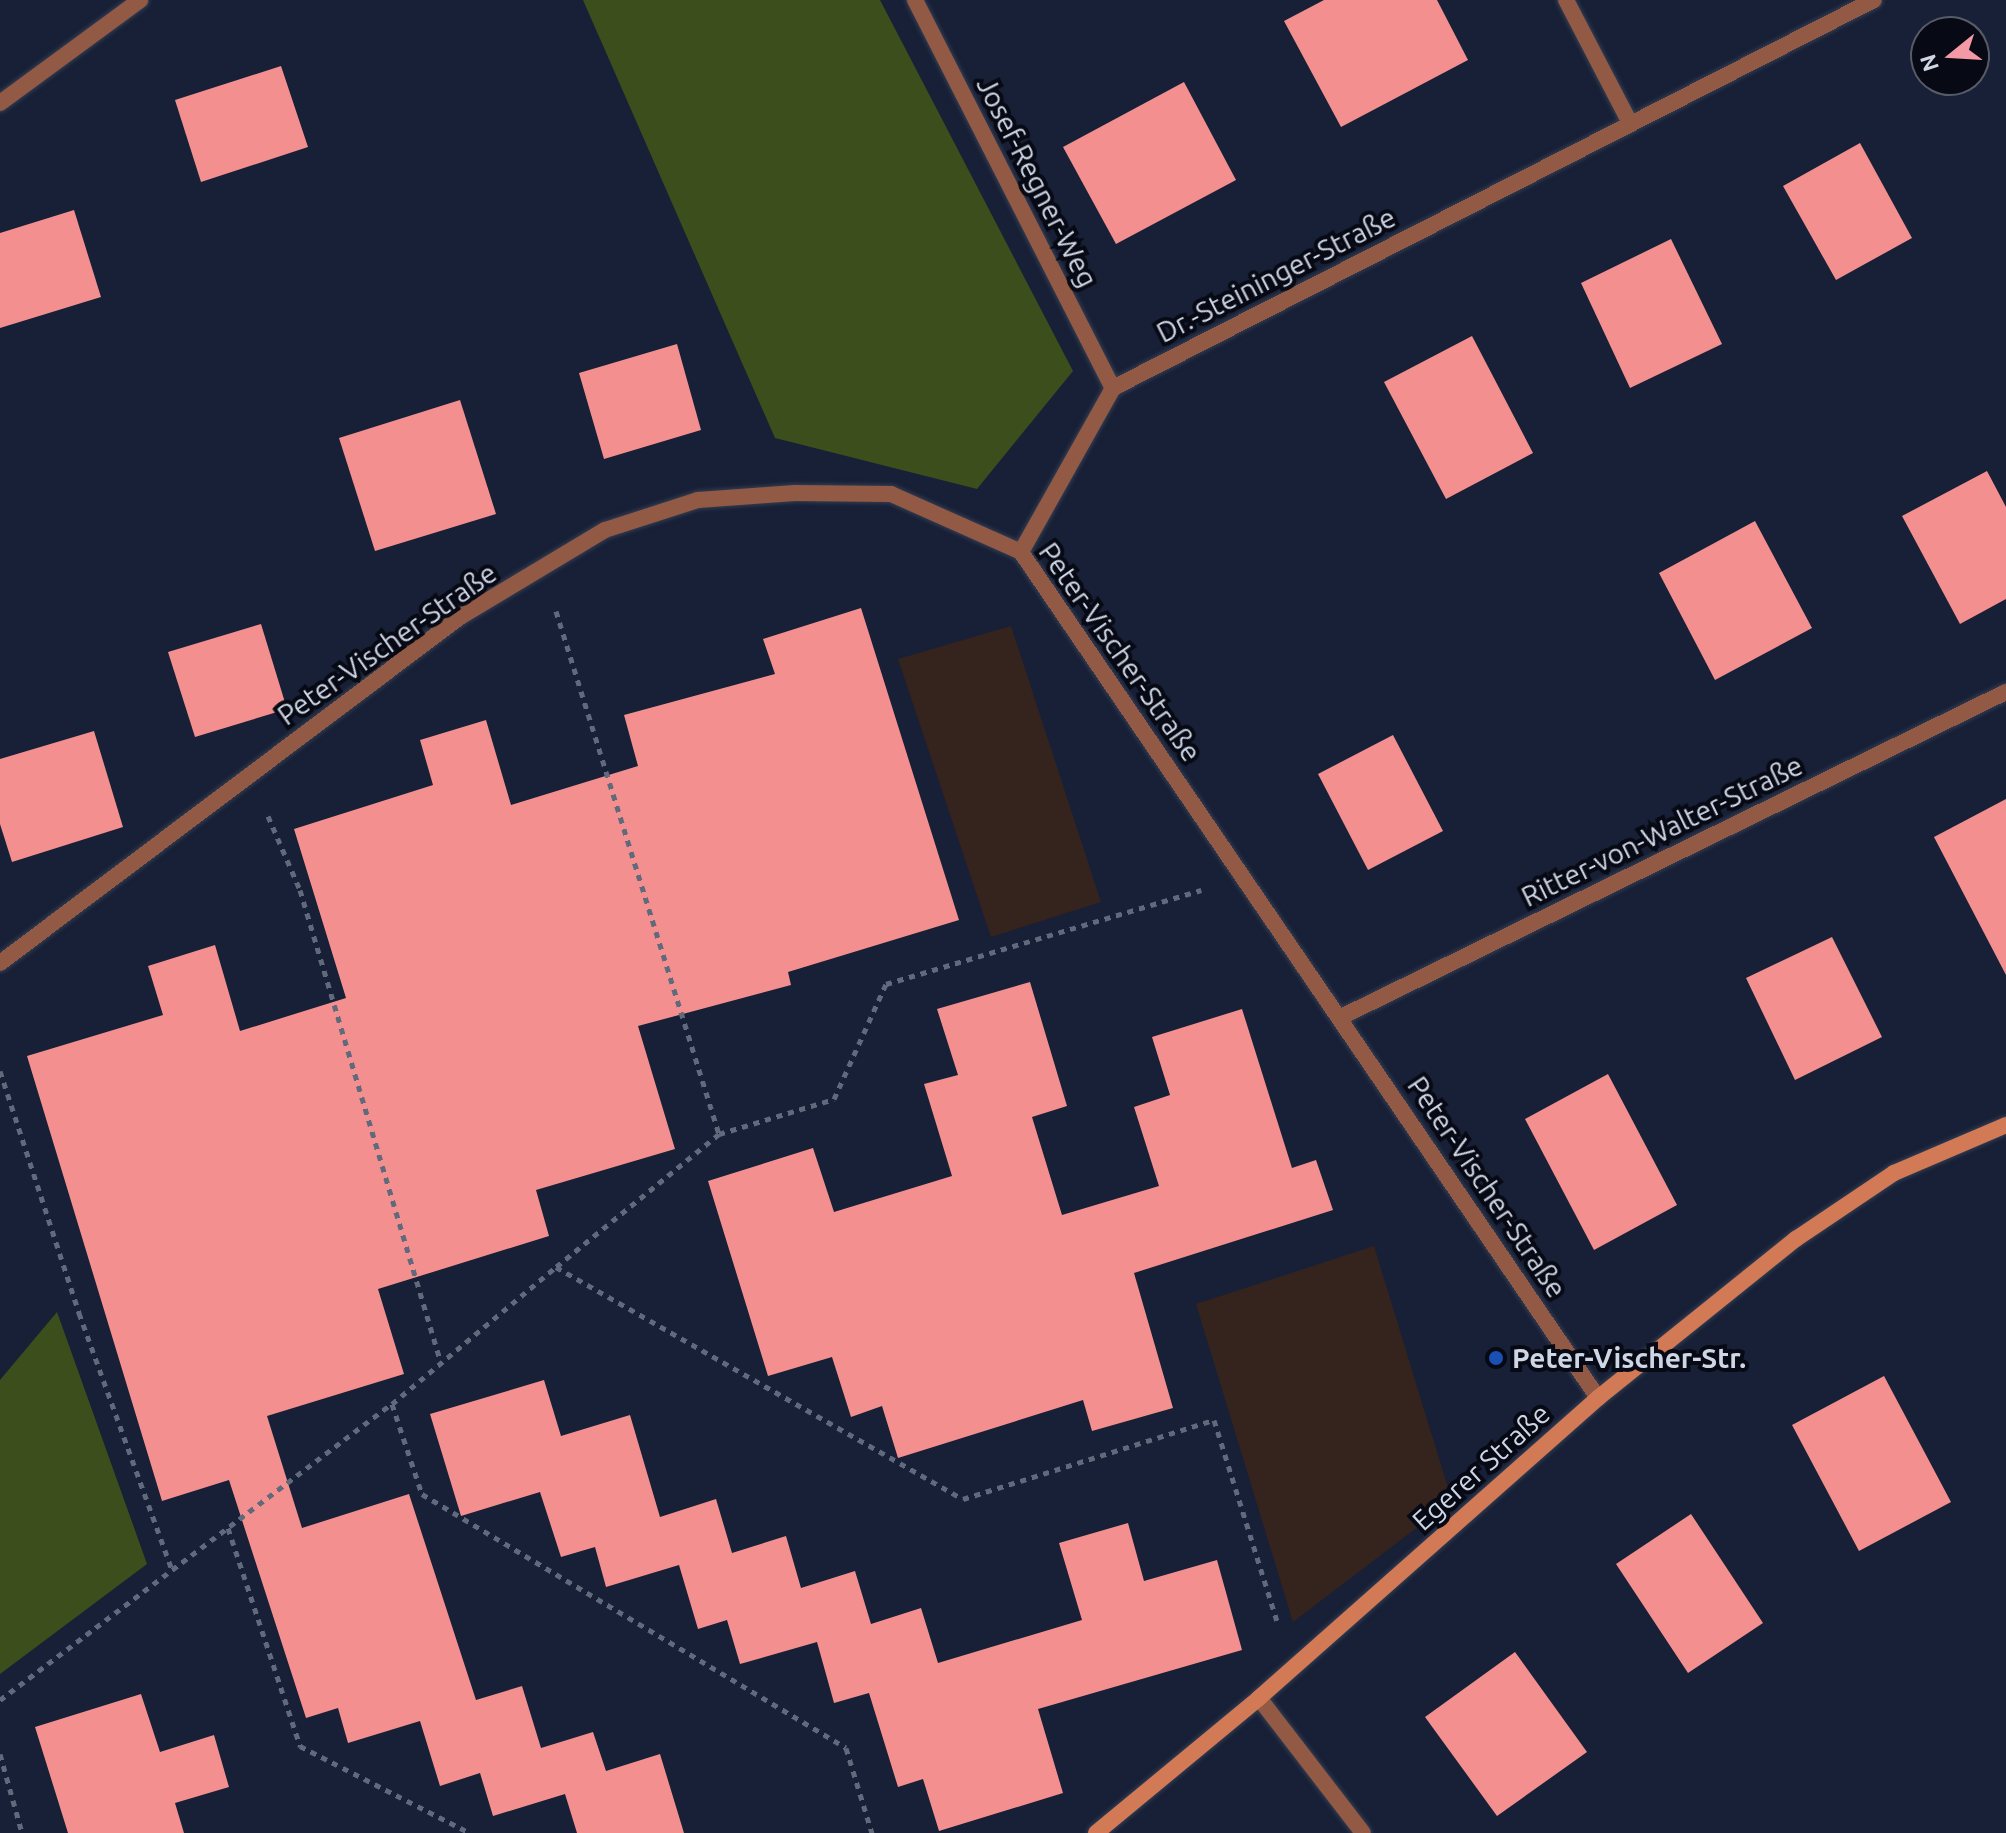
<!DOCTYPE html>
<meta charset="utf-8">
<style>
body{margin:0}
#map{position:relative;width:2006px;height:1833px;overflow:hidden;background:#172036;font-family:Ubuntu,sans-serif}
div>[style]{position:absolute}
.industrial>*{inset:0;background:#35231e}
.green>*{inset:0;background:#3c4e1c}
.building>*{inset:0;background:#f3908f}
.path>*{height:5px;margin-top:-2.5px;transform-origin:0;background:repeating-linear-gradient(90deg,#61697c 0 6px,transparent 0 12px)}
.roads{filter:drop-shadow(0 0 2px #343d52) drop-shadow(0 0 2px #343d52)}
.street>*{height:16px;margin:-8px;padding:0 8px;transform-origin:8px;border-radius:8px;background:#925a44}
.secondary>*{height:16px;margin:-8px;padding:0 8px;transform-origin:8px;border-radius:8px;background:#d27956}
.dots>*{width:22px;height:22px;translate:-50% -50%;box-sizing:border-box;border:4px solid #070a14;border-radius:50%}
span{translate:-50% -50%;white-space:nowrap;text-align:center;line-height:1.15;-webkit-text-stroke:8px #070a14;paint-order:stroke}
.street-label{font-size:28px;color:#ced5e4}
.poi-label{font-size:28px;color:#ced5e4;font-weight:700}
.left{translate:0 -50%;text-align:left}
.north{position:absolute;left:1910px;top:16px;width:80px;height:80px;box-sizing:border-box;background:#070a14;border:2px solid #575b67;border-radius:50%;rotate:252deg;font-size:22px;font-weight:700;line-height:32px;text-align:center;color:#ced5e4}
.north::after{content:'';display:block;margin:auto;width:28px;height:36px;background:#f49aa6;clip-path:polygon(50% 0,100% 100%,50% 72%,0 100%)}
</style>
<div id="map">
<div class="industrial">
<div style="clip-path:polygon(1011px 626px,1101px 902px,991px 937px,898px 659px)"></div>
<div style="clip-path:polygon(1374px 1246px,1452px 1501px,1293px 1622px,1196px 1304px)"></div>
</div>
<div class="green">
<div style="clip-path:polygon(583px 0,880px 0,1073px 371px,977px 489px,775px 438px)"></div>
<div style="clip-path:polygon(57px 1312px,147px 1564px,0 1674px,0 1380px)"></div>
</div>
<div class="building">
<div style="clip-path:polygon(1324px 0,1437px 0,1468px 60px,1341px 127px,1284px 21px)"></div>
<div style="clip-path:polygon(281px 66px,308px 147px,201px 182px,175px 100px)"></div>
<div style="clip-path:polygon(1184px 82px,1236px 180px,1116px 244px,1063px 147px)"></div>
<div style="clip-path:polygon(1860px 143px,1912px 238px,1836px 280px,1783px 186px)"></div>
<div style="clip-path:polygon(74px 210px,101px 297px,0 328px,0 233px)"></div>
<div style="clip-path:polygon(1671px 239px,1722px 344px,1630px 388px,1581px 283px)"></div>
<div style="clip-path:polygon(1472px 336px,1533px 453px,1446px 499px,1384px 382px)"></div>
<div style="clip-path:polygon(677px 344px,701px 430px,604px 459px,579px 373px)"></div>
<div style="clip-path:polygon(460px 400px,496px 514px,375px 551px,339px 438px)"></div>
<div style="clip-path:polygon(1987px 471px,2006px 507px,2006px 599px,1960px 624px,1902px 516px)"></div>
<div style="clip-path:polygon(1755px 521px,1812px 628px,1715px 680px,1659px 573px)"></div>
<div style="clip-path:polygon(861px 608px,959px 920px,788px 972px,791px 985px,638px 1026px,675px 1149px,536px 1190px,549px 1236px,378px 1289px,404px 1374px,267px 1416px,302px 1528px,409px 1494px,476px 1700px,522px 1686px,541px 1748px,593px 1732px,606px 1771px,660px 1754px,684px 1833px,577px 1833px,565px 1794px,493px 1816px,480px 1773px,440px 1786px,420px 1721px,348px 1743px,338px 1708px,306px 1718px,229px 1480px,162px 1501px,27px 1056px,163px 1015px,148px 966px,215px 945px,240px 1031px,346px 998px,294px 829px,433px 785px,420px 740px,486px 720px,511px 805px,638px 766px,624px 715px,775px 674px,763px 639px)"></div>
<div style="clip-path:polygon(261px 624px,287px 709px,195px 737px,168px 652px)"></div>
<div style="clip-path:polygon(94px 731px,123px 827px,12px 862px,0 824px,0 759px)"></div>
<div style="clip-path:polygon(1393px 735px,1443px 831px,1368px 870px,1318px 774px)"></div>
<div style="clip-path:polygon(2006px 799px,2006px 975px,1934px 837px)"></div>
<div style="clip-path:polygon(1832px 937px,1882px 1037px,1795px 1080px,1746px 978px)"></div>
<div style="clip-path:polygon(1030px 982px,1067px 1106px,1032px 1117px,1062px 1215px,1159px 1186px,1134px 1107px,1170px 1095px,1152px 1037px,1242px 1009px,1292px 1168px,1316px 1160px,1333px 1210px,1134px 1273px,1173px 1408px,1092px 1431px,1083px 1400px,898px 1458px,882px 1406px,851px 1417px,832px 1357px,768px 1376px,708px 1181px,813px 1148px,834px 1212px,952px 1176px,924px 1084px,958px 1075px,937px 1009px)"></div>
<div style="clip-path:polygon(1608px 1074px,1677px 1205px,1594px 1250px,1525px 1119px)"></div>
<div style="clip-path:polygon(1884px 1376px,1951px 1502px,1859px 1551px,1792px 1425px)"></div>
<div style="clip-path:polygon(544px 1380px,561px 1436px,630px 1415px,660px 1517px,716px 1499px,732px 1553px,786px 1536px,801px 1588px,855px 1571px,871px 1624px,921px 1608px,938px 1663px,1082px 1620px,1059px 1543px,1128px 1523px,1144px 1581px,1217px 1560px,1242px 1650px,1038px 1709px,1063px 1793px,939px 1831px,923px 1779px,898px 1787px,869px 1693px,834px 1703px,817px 1642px,740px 1664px,727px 1620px,698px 1629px,679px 1565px,606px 1587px,595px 1547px,561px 1557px,540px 1492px,461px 1516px,430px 1414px)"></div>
<div style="clip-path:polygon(1691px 1514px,1763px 1623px,1688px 1673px,1616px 1564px)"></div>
<div style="clip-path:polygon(1515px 1652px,1587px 1752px,1497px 1816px,1425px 1717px)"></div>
<div style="clip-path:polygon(141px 1694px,160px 1752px,214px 1735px,229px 1787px,175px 1803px,184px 1833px,68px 1833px,35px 1727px)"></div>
</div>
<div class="path">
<div style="left:556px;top:611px;width:548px;rotate:72.69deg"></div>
<div style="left:719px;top:1134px;width:210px;rotate:140.8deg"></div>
<div style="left:268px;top:816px;width:81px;rotate:66.6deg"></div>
<div style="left:300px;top:890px;width:491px;rotate:73.4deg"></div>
<div style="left:0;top:1071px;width:255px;rotate:71.9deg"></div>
<div style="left:79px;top:1313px;width:273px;rotate:70.1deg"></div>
<div style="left:719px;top:1134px;width:120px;rotate:-16.9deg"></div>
<div style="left:834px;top:1099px;width:126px;rotate:-65.7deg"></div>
<div style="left:886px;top:984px;width:329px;rotate:-16.6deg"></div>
<div style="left:392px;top:1404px;width:95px;rotate:71.6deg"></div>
<div style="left:422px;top:1494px;width:494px;rotate:30.9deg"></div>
<div style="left:846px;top:1748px;width:89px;rotate:73deg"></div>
<div style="left:228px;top:1528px;width:230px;rotate:71.7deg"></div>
<div style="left:300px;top:1746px;width:191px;rotate:27.1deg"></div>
<div style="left:0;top:1700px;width:491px;rotate:-37.1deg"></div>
<div style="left:392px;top:1404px;width:214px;rotate:-39.9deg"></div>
<div style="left:556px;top:1267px;width:468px;rotate:29.7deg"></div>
<div style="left:963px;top:1499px;width:263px;rotate:-17.5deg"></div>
<div style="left:1214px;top:1420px;width:214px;rotate:72.6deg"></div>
<div style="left:0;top:1754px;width:82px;rotate:74.4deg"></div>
</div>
<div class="roads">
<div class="street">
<div style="left:915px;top:0;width:436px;rotate:63deg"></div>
<div style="left:1566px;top:0;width:136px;rotate:62.5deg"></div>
<div style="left:0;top:103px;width:174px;rotate:-36.3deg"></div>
<div style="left:1021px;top:552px;width:188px;rotate:-60.7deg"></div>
<div style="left:1113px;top:388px;width:854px;rotate:-27.02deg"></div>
<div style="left:0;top:963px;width:576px;rotate:-36.95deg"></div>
<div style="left:460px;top:617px;width:169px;rotate:-31deg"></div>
<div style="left:605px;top:530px;width:98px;rotate:-17.9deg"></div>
<div style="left:698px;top:500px;width:97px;rotate:-4.1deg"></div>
<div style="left:795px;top:493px;width:96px;rotate:0.6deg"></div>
<div style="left:891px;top:494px;width:142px;rotate:24deg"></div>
<div style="left:1021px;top:552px;width:1024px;rotate:55.7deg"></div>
<div style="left:1341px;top:1017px;width:740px;rotate:-26.05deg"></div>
<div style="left:1259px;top:1698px;width:170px;rotate:52.4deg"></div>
</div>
<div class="secondary">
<div style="left:1096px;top:1833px;width:212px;rotate:-39.6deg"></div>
<div style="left:1259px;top:1698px;width:453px;rotate:-41.5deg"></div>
<div style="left:1598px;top:1398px;width:254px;rotate:-38.8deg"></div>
<div style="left:1796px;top:1239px;width:118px;rotate:-34deg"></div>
<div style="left:1894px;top:1173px;width:122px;rotate:-23.2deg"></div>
</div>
</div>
<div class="dots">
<div style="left:1496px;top:1358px;background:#1a4fb4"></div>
</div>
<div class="street-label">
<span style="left:1037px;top:182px;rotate:63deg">Josef-Regner-Weg</span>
<span style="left:1276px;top:275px;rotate:-27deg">Dr.-Steininger-Straße</span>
<span style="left:387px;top:644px;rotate:-35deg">Peter-Vischer-Straße</span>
<span style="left:1120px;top:652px;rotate:55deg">Peter-Vischer-Straße</span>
<span style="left:1662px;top:831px;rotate:-26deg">Ritter-von-Walter-Straße</span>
<span style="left:1487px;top:1187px;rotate:56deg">Peter-Vischer-Straße</span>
<span style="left:1481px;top:1467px;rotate:-42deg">Egerer Straße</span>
</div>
<div class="poi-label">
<span class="left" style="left:1512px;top:1358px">Peter-Vischer-Str.</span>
</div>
<div class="north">N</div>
</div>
